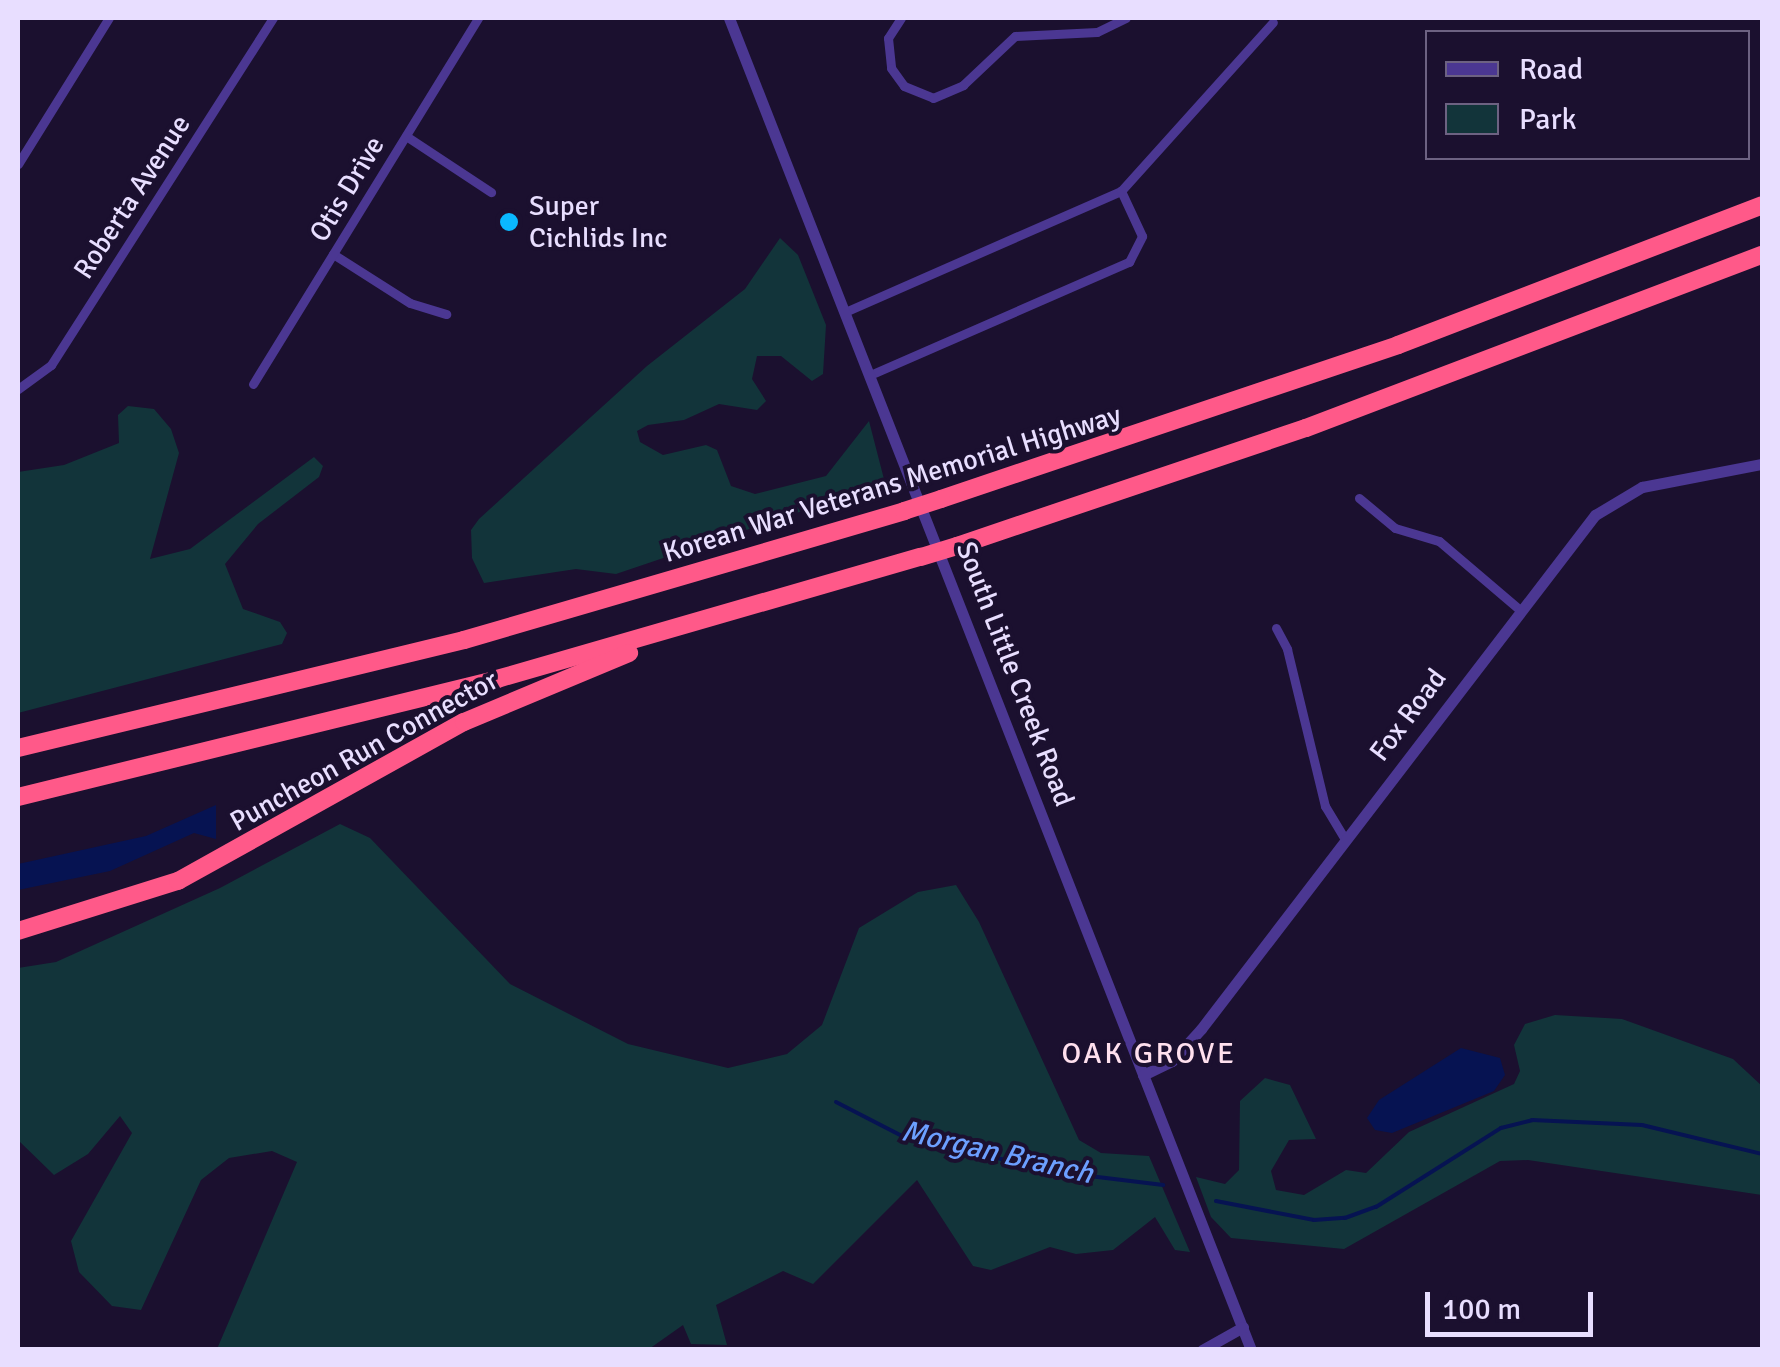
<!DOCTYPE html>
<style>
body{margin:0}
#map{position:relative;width:1780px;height:1367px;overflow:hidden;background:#1b102f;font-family:Signika,sans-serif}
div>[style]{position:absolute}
.green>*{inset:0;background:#12343a}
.water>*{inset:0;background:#061352}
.stream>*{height:4px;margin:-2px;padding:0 2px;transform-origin:2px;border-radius:2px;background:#061352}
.minor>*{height:9px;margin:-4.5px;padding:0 4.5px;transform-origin:4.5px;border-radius:4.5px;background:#4b3792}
.tertiary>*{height:11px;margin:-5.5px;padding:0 5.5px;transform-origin:5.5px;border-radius:5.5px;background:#4b3792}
.motorway>*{height:18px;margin:-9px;padding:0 9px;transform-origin:9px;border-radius:9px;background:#ff5989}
.motorway-bridge>*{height:18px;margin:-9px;padding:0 9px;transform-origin:9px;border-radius:9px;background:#ff5989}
.dots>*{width:28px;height:28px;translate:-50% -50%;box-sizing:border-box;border:5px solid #1b102f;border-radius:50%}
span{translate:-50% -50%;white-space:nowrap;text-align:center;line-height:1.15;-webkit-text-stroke:8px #1b102f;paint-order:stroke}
.street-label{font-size:28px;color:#e8deff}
.poi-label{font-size:28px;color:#e8deff}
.left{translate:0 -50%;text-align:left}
.neighbourhood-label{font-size:30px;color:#ffe0ee;letter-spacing:2.5px}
.water-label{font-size:30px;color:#6c9fff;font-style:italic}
.frame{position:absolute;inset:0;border:20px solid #e8deff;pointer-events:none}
.legend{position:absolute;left:1425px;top:30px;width:325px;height:130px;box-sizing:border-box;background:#1b102f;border:2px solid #6d6282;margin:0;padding:12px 18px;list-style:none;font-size:30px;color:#e8deff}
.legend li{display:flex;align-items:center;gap:20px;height:50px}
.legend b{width:50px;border:2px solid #6d6282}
.scale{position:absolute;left:1425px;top:1292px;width:168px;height:45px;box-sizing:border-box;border:5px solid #e8deff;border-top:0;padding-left:12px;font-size:30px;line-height:35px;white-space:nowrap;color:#e8deff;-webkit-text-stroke:8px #1b102f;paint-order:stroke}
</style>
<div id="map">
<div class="green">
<div style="clip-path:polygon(780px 238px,798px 255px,826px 325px,823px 374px,812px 381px,781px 356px,757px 356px,752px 379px,766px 401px,757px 410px,719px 404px,684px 420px,648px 425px,637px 431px,640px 442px,663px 455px,706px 445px,717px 450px,731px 486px,755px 494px,826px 476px,869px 421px,885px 483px,616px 574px,576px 569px,484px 583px,472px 558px,471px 530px,479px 519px,647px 366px,745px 289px)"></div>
<div style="clip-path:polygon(128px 406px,154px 409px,171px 429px,179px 453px,150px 559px,190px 549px,314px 457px,323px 466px,319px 477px,258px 524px,225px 564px,243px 609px,280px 622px,287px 633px,282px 644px,18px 713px,18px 472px,64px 465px,119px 443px,118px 415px)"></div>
<div style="clip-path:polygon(340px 824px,370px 838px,510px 984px,628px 1044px,728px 1068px,787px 1054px,822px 1025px,859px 928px,918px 892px,956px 885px,979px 922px,1079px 1140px,1101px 1153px,1149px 1156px,1190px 1252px,1175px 1250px,1155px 1217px,1113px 1250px,1076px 1254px,1050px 1247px,991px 1270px,973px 1266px,917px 1180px,813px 1284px,783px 1271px,716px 1305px,727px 1345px,691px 1344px,683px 1325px,649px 1349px,217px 1349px,297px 1162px,272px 1151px,229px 1158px,201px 1180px,141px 1310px,112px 1306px,79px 1272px,71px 1241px,132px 1133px,120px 1116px,88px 1154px,54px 1175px,18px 1140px,18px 968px,56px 962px,220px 888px)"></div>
<div style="clip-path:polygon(1555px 1015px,1622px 1019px,1733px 1059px,1762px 1086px,1762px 1195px,1528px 1160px,1500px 1161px,1344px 1249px,1231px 1238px,1211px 1217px,1196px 1177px,1225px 1184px,1239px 1170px,1240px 1101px,1265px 1078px,1290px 1085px,1316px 1139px,1289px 1140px,1271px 1171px,1276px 1190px,1304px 1195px,1346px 1170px,1366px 1173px,1409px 1132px,1514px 1084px,1520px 1071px,1514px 1045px,1525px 1024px)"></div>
</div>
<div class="water">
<div style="clip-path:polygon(216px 805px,216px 839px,194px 833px,110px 871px,18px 890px,18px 864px,146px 836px)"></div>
<div style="clip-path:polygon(1461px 1048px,1500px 1058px,1505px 1075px,1494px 1091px,1392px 1133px,1375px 1130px,1367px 1118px,1379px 1100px)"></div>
</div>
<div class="stream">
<div style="left:836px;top:1102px;width:83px;rotate:27.2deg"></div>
<div style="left:910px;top:1140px;width:167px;rotate:11.8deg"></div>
<div style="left:1073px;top:1174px;width:91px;rotate:7deg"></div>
<div style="left:1216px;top:1201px;width:100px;rotate:11deg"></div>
<div style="left:1314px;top:1220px;width:31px;rotate:-4deg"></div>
<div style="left:1345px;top:1218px;width:33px;rotate:-20deg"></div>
<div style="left:1376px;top:1207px;width:148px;rotate:-32.3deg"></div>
<div style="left:1501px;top:1128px;width:32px;rotate:-14deg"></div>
<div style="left:1532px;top:1120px;width:110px;rotate:2.6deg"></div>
<div style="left:1642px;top:1125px;width:123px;rotate:13.6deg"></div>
</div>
<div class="minor">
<div style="left:901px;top:18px;width:24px;rotate:123deg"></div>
<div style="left:888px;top:38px;width:30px;rotate:84deg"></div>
<div style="left:891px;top:68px;width:22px;rotate:54deg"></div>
<div style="left:904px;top:86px;width:31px;rotate:22deg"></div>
<div style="left:933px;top:98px;width:33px;rotate:-23deg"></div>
<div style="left:963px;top:85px;width:71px;rotate:-43.3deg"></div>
<div style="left:1015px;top:36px;width:82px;rotate:-2.8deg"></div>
<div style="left:1097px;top:32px;width:32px;rotate:-26deg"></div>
<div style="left:406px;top:136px;width:102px;rotate:33.4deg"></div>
<div style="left:18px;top:164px;width:172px;rotate:-58.1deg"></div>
<div style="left:333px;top:254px;width:91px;rotate:32.5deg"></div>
<div style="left:410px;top:303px;width:38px;rotate:17deg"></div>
<div style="left:845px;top:312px;width:301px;rotate:-23.7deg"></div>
<div style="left:1121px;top:191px;width:227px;rotate:-48deg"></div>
<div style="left:870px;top:375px;width:283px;rotate:-23.6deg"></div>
<div style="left:1129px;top:262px;width:29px;rotate:-63deg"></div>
<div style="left:1142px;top:236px;width:50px;rotate:-115deg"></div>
<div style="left:253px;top:384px;width:430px;rotate:-58.4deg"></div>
<div style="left:18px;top:389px;width:41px;rotate:-36deg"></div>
<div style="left:51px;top:365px;width:412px;rotate:-57.4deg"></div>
<div style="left:1359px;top:498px;width:47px;rotate:39.8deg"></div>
<div style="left:1395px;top:528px;width:46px;rotate:16.5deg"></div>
<div style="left:1439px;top:541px;width:106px;rotate:40.4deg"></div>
<div style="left:1276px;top:628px;width:24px;rotate:62deg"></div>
<div style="left:1287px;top:649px;width:162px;rotate:76.4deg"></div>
<div style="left:1325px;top:806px;width:39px;rotate:59deg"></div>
</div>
<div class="tertiary">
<div style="left:729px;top:18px;width:1431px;rotate:68.6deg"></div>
<div style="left:1143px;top:1075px;width:32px;rotate:-26deg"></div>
<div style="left:1172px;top:1061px;width:43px;rotate:-47.8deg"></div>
<div style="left:1201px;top:1029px;width:648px;rotate:-52.53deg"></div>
<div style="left:1595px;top:515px;width:55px;rotate:-30.8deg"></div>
<div style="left:1642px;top:487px;width:122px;rotate:-10.9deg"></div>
<div style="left:1202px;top:1350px;width:47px;rotate:-29.3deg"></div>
</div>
<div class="motorway">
<div style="left:941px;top:499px;width:482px;rotate:-18.6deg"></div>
<div style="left:1398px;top:345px;width:390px;rotate:-21deg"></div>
<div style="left:957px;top:546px;width:368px;rotate:-18.7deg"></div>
<div style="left:1306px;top:428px;width:488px;rotate:-20.8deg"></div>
<div style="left:18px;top:748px;width:459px;rotate:-13.6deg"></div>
<div style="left:464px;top:640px;width:459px;rotate:-16.3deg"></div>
<div style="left:18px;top:797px;width:493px;rotate:-13.8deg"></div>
<div style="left:497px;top:679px;width:441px;rotate:-16.1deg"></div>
<div style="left:18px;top:931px;width:168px;rotate:-17.4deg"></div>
<div style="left:178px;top:881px;width:327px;rotate:-29.1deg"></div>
<div style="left:464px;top:722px;width:179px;rotate:-22.7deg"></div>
</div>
<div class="motorway-bridge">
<div style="left:904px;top:511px;width:39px;rotate:-18deg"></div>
<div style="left:921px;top:557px;width:38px;rotate:-17deg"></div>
</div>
<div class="dots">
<div style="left:509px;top:222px;background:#0ab8ff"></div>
</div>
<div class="street-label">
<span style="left:347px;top:189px;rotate:-59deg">Otis Drive</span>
<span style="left:132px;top:197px;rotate:-57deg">Roberta Avenue</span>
<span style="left:892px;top:484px;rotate:-17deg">Korean War Veterans Memorial Highway</span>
<span style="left:1015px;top:674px;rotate:69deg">South Little Creek Road</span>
<span style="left:1408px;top:715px;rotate:-53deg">Fox Road</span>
<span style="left:364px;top:751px;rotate:-29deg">Puncheon Run Connector</span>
</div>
<div class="poi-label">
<span class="left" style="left:529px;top:222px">Super<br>Cichlids Inc</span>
</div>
<div class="neighbourhood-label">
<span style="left:1149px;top:1054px">OAK GROVE</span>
</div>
<div class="water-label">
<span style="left:997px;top:1153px;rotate:13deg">Morgan Branch</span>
</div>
<div class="frame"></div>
<ul class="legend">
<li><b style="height:12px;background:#4b3792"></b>Road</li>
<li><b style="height:28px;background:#12343a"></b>Park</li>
</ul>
<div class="scale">100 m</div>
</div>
